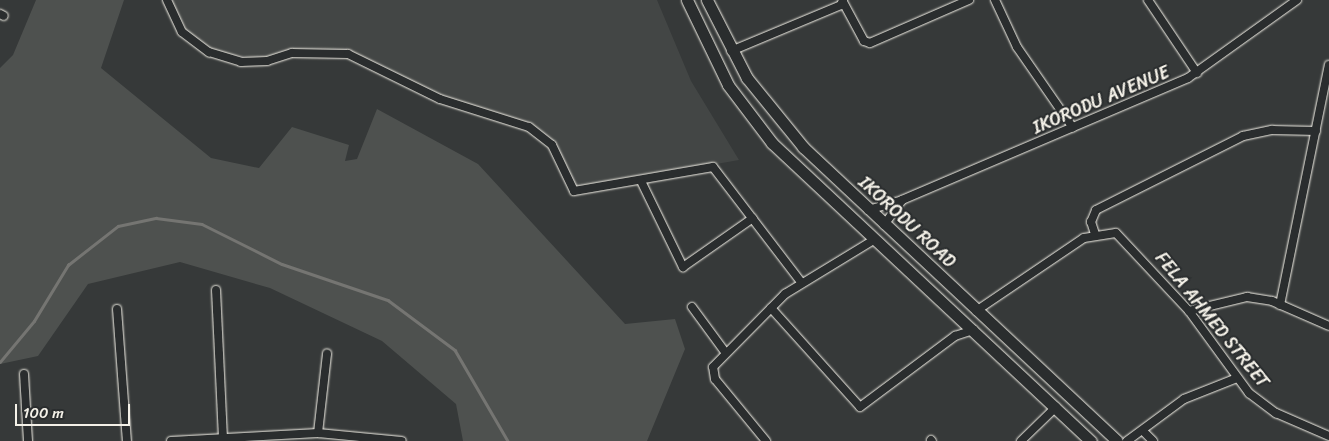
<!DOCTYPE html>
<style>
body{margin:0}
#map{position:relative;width:1329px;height:441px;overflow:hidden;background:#363939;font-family:Sriracha,sans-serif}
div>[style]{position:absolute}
.built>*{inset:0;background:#434645}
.green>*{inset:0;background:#4e514f}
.stream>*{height:2.5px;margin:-1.25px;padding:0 1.25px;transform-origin:1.25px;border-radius:1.25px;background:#757572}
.roads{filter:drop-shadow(0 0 1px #f4f1e8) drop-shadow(0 0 1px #f4f1e8)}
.minor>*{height:8px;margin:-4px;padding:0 4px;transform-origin:4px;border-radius:4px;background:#2a2d2e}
.highway>*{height:11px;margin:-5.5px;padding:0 5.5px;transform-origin:5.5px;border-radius:5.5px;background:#2a2d2e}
span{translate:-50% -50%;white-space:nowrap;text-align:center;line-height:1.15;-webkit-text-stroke:4px #2a2d2e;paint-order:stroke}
.street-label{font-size:18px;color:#f4f1e8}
.scale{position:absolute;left:15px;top:404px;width:115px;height:22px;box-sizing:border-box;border:2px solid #f4f1e8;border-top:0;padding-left:6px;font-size:15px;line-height:18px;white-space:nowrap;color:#f4f1e8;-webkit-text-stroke:4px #2a2d2e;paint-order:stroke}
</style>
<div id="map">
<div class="built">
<div style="clip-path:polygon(171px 0,657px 0,691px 81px,739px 160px,575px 189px,554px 141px,535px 126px,449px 98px,341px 50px,290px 50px,262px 59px,219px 53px,189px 34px)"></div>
</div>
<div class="green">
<div style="clip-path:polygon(36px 0,124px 0,101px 68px,211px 158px,259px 168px,292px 127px,349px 145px,345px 161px,357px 159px,377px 109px,478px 164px,625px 324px,675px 319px,685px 349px,647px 441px,463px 441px,456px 404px,382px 341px,270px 288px,180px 262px,88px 284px,38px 356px,0 364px,0 68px,13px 55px)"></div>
</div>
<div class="stream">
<div style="left:0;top:362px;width:53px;rotate:-50.3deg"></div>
<div style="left:34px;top:321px;width:66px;rotate:-58.7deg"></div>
<div style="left:68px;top:265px;width:63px;rotate:-38deg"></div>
<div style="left:118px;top:226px;width:39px;rotate:-12deg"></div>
<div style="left:156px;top:218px;width:46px;rotate:7.4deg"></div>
<div style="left:202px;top:224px;width:89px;rotate:26.6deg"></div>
<div style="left:282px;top:264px;width:112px;rotate:18.8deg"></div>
<div style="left:388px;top:300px;width:84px;rotate:36.7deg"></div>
<div style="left:455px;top:350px;width:105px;rotate:59.8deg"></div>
</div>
<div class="roads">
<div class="minor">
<div style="left:167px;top:0;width:35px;rotate:65deg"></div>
<div style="left:182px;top:32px;width:34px;rotate:37deg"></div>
<div style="left:209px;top:52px;width:34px;rotate:17deg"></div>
<div style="left:241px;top:62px;width:26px;rotate:-2deg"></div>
<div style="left:267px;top:61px;width:26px;rotate:-18deg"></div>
<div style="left:292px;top:53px;width:56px;rotate:1deg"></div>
<div style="left:348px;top:54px;width:102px;rotate:26.1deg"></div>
<div style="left:440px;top:99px;width:93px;rotate:17.5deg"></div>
<div style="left:529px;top:127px;width:29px;rotate:38deg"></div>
<div style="left:552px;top:145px;width:51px;rotate:64.4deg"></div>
<div style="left:574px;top:191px;width:141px;rotate:-9.8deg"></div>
<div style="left:713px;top:167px;width:145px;rotate:52.6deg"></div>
<div style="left:995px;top:0;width:52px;rotate:64.9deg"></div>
<div style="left:1017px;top:47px;width:98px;rotate:55.3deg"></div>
<div style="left:1148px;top:0;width:88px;rotate:56.1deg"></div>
<div style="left:843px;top:2px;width:44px;rotate:61.7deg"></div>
<div style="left:864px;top:41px;width:6px;rotate:18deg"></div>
<div style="left:870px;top:43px;width:108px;rotate:-23.5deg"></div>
<div style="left:0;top:14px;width:4px;rotate:27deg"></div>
<div style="left:731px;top:51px;width:119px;rotate:-22.7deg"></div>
<div style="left:841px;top:5px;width:5px;rotate:-68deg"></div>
<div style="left:641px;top:181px;width:96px;rotate:64deg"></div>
<div style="left:683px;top:267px;width:85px;rotate:-35deg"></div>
<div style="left:868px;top:210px;width:35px;rotate:-16deg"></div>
<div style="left:902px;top:200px;width:311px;rotate:-23.1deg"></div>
<div style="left:1188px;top:78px;width:134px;rotate:-35.6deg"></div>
<div style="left:884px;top:225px;width:31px;rotate:-54deg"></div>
<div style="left:1095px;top:234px;width:13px;rotate:-108deg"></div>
<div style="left:1091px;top:222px;width:13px;rotate:-67deg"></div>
<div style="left:1096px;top:210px;width:165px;rotate:-26.7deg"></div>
<div style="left:1243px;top:136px;width:30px;rotate:-12deg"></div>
<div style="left:1272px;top:130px;width:44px;rotate:1.3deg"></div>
<div style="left:216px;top:290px;width:146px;rotate:87.3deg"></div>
<div style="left:1280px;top:305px;width:245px;rotate:-78.5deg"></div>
<div style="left:692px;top:307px;width:56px;rotate:53.7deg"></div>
<div style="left:771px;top:308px;width:133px;rotate:48deg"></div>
<div style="left:860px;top:407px;width:119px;rotate:-36.8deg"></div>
<div style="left:955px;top:336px;width:20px;rotate:-18deg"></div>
<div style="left:117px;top:309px;width:132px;rotate:85.7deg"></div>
<div style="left:976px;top:311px;width:130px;rotate:-34.1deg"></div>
<div style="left:1084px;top:238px;width:32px;rotate:-9deg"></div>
<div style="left:1116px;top:233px;width:107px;rotate:46.9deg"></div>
<div style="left:1189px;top:311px;width:102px;rotate:53.8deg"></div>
<div style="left:1249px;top:393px;width:34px;rotate:37deg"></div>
<div style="left:1276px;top:413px;width:58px;rotate:23.5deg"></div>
<div style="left:1189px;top:311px;width:60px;rotate:-13.6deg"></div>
<div style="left:1247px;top:297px;width:25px;rotate:9deg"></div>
<div style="left:1272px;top:301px;width:62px;rotate:23.7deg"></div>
<div style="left:24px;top:374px;width:67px;rotate:86.6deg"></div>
<div style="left:1143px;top:431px;width:14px;rotate:45deg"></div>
<div style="left:318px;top:433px;width:80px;rotate:-83.5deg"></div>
<div style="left:931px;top:440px;width:1px;rotate:45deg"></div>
<div style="left:171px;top:441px;width:147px;rotate:-3.1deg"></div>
<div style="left:318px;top:433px;width:84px;rotate:5.4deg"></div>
<div style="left:766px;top:441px;width:80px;rotate:-129.4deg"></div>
<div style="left:715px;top:379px;width:12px;rotate:-99deg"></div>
<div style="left:713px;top:367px;width:103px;rotate:-45.4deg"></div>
<div style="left:785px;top:294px;width:105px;rotate:-31.4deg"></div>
<div style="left:1021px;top:441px;width:49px;rotate:-44.2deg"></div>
<div style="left:1127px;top:441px;width:71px;rotate:-36.4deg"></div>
<div style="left:1184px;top:399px;width:57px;rotate:-21.6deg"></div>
</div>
<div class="highway">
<div style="left:687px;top:0;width:94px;rotate:64.2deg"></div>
<div style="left:728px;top:85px;width:73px;rotate:52.8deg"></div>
<div style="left:772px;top:143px;width:437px;rotate:43.1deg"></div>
<div style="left:707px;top:0;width:88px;rotate:62.9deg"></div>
<div style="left:747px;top:78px;width:89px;rotate:50.9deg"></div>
<div style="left:803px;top:147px;width:430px;rotate:43.1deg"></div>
</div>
</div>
<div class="street-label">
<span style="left:1101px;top:100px;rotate:-23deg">IKORODU AVENUE</span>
<span style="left:907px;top:222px;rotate:43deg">IKORODU ROAD</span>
<span style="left:1212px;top:320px;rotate:51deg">FELA AHMED STREET</span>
</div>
<div class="scale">100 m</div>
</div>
